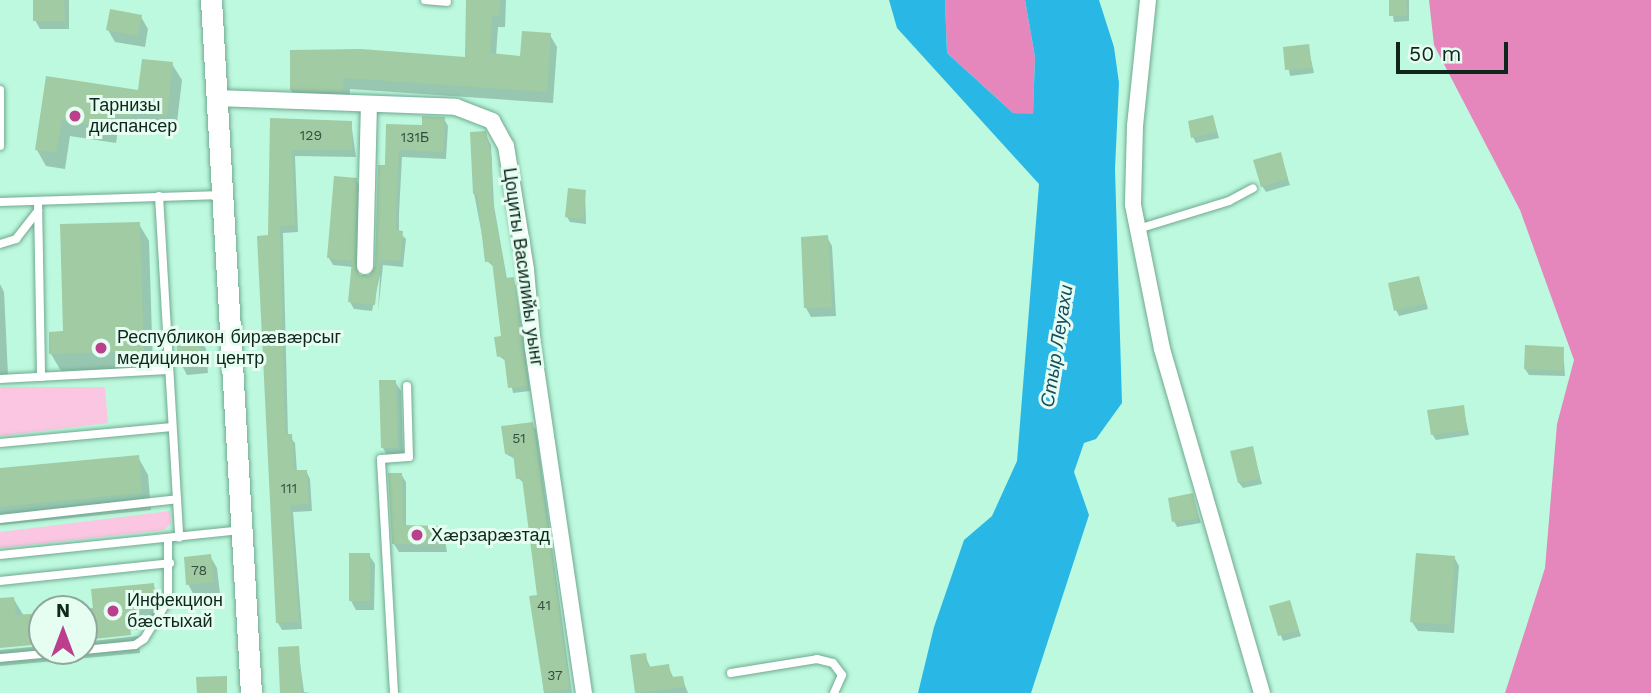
<!DOCTYPE html>
<meta charset="utf-8">
<style>
body{margin:0}
#map{position:relative;width:1651px;height:693px;overflow:hidden;background:#bdf9de;font-family:"Work Sans",sans-serif}
div>[style]{position:absolute}
.green>*{inset:0;background:#fbc6e2}
.forest>*{inset:0;background:#e587bd}
.water>*{inset:0;background:#29b8e6}
.shadow>*{inset:0;background:#0003}
.building>*{inset:0;background:#a1cba3}
.roads{filter:drop-shadow(0 0 2px #70a991) drop-shadow(0 0 2px #70a991)}
.lane>*{height:8px;margin:-4px;padding:0 4px;transform-origin:4px;border-radius:4px;background:#fff}
.street>*{height:16px;margin:-8px;padding:0 8px;transform-origin:8px;border-radius:8px;background:#fff}
.secondary>*{height:21px;margin:-10.5px;padding:0 10.5px;transform-origin:10.5px;border-radius:10.5px;background:#fff}
.dots>*{width:19px;height:19px;translate:-50% -50%;box-sizing:border-box;border:4px solid #e6fdf2;border-radius:50%}
span{translate:-50% -50%;white-space:nowrap;text-align:center;line-height:1.15;-webkit-text-stroke:6px #e6fdf2;paint-order:stroke}
.number-label{font-size:14px;color:#334f3e}
.number-label span{-webkit-text-stroke-width:0}
.poi-label{font-size:18px;color:#0e261c}
.left{translate:0 -50%;text-align:left}
.street-label{font-size:18px;color:#0e261c}
.water-label{font-size:19px;color:#154c60;font-style:italic}
.north{position:absolute;left:28px;top:595px;width:70px;height:70px;box-sizing:border-box;background:#e6fdf2;border:2px solid #90a79c;border-radius:50%;rotate:0deg;font-size:19px;font-weight:700;line-height:28px;text-align:center;color:#0e261c}
.north::after{content:'';display:block;margin:auto;width:24px;height:32px;background:#bc3f8d;clip-path:polygon(50% 0,100% 100%,50% 72%,0 100%)}
.scale{position:absolute;left:1396px;top:42px;width:112px;height:32px;box-sizing:border-box;border:4px solid #0e261c;border-top:0;padding-left:9px;font-size:21px;line-height:24px;white-space:nowrap;color:#0e261c;-webkit-text-stroke:5px #e6fdf2;paint-order:stroke}
</style>
<div id="map">
<div class="green">
<div style="clip-path:polygon(0 387px,105px 387px,108px 423px,0 436px)"></div>
<div style="clip-path:polygon(170px 511px,171px 523px,164px 530px,0 548px,0 532px)"></div>
</div>
<div class="forest">
<div style="clip-path:polygon(945px 0,1025px 0,1035px 57px,1033px 115px,1013px 113px,947px 53px)"></div>
<div style="clip-path:polygon(1429px 0,1651px 0,1651px 693px,1505px 693px,1545px 568px,1557px 424px,1574px 360px,1520px 210px,1434px 45px)"></div>
</div>
<div class="water">
<div style="clip-path:polygon(889px 0,945px 0,947px 53px,1013px 113px,1033px 114px,1035px 57px,1025px 0,1099px 0,1114px 47px,1119px 83px,1115px 169px,1122px 403px,1096px 439px,1084px 443px,1074px 472px,1089px 515px,1031px 693px,918px 693px,934px 627px,964px 540px,992px 516px,1017px 461px,1039px 184px,897px 28px)"></div>
</div>
<div class="shadow">
<div style="clip-path:polygon(35px 0,69px 0,69px 29px,40px 29px,35px 20px)"></div>
<div style="clip-path:polygon(468px 0,506px 0,505px 27px,498px 27px,496px 56px,521px 57px,550px 35px,557px 47px,553px 103px,350px 89px,349px 104px,298px 102px,291px 90px,292px 52px,466px 58px)"></div>
<div style="clip-path:polygon(1390px 0,1409px 0,1409px 21px,1394px 22px)"></div>
<div style="clip-path:polygon(141px 17px,148px 29px,145px 47px,115px 42px,108px 30px)"></div>
<div style="clip-path:polygon(1308px 46px,1314px 73px,1290px 76px,1285px 49px)"></div>
<div style="clip-path:polygon(172px 64px,182px 80px,176px 131px,141px 125px,140px 133px,118px 130px,116px 143px,70px 136px,65px 169px,46px 166px,37px 150px,48px 78px,140px 92px)"></div>
<div style="clip-path:polygon(1213px 117px,1219px 138px,1196px 143px,1193px 137px)"></div>
<div style="clip-path:polygon(444px 119px,448px 126px,446px 159px,402px 157px,399px 214px,399px 232px,406px 239px,403px 267px,383px 265px,378px 312px,380px 275px,372px 311px,354px 309px,350px 302px,353px 267px,333px 265px,329px 258px,356px 180px,360px 187px,358px 275px,370px 277px,377px 267px,388px 125px,424px 127px)"></div>
<div style="clip-path:polygon(271px 120px,351px 122px,356px 157px,295px 156px,298px 232px,283px 233px,288px 435px,295px 443px,297px 472px,306px 471px,310px 479px,312px 511px,293px 512px,302px 629px,282px 630px,278px 623px,269px 237px)"></div>
<div style="clip-path:polygon(485px 133px,491px 145px,494px 206px,507px 279px,516px 285px,530px 391px,513px 393px,507px 362px,499px 356px,503px 338px,494px 267px,487px 261px,474px 193px)"></div>
<div style="clip-path:polygon(1280px 155px,1290px 185px,1266px 192px,1262px 186px)"></div>
<div style="clip-path:polygon(585px 192px,586px 224px,570px 222px,567px 217px)"></div>
<div style="clip-path:polygon(139px 224px,149px 241px,153px 368px,61px 371px,51px 354px)"></div>
<div style="clip-path:polygon(827px 237px,832px 246px,836px 316px,811px 317px,806px 308px)"></div>
<div style="clip-path:polygon(1419px 278px,1428px 309px,1399px 316px,1396px 310px)"></div>
<div style="clip-path:polygon(0 284px,4px 292px,8px 375px,0 375px)"></div>
<div style="clip-path:polygon(199px 337px,206px 349px,208px 373px,187px 375px,180px 362px)"></div>
<div style="clip-path:polygon(1563px 349px,1565px 376px,1529px 375px,1525px 369px)"></div>
<div style="clip-path:polygon(395px 382px,401px 391px,403px 456px,388px 457px,383px 448px)"></div>
<div style="clip-path:polygon(1463px 407px,1469px 435px,1436px 440px,1432px 434px)"></div>
<div style="clip-path:polygon(532px 424px,536px 430px,572px 693px,544px 693px,531px 597px,539px 596px,524px 483px,518px 478px,515px 459px,506px 454px)"></div>
<div style="clip-path:polygon(1252px 448px,1262px 484px,1243px 488px,1239px 483px)"></div>
<div style="clip-path:polygon(138px 457px,148px 475px,151px 510px,0 525px,0 469px)"></div>
<div style="clip-path:polygon(401px 474px,406px 482px,406px 527px,443px 528px,447px 552px,399px 552px,394px 544px)"></div>
<div style="clip-path:polygon(1192px 495px,1201px 523px,1177px 527px,1174px 521px)"></div>
<div style="clip-path:polygon(369px 555px,375px 564px,374px 610px,356px 610px,351px 601px)"></div>
<div style="clip-path:polygon(210px 556px,217px 568px,220px 594px,195px 597px,188px 584px)"></div>
<div style="clip-path:polygon(1454px 557px,1459px 566px,1454px 633px,1418px 631px,1412px 622px)"></div>
<div style="clip-path:polygon(153px 585px,163px 602px,165px 625px,84px 638px,84px 611px)"></div>
<div style="clip-path:polygon(13px 598px,24px 616px,42px 615px,42px 642px,0 646px,0 620px)"></div>
<div style="clip-path:polygon(1289px 602px,1301px 636px,1283px 641px,1271px 607px)"></div>
<div style="clip-path:polygon(138px 636px,140px 653px,0 666px,0 650px,42px 646px,42px 651px,84px 651px,84px 642px)"></div>
<div style="clip-path:polygon(298px 648px,304px 692px,310px 693px,282px 693px)"></div>
<div style="clip-path:polygon(645px 655px,651px 669px,668px 666px,674px 679px,682px 678px,688px 693px,637px 693px,632px 656px)"></div>
</div>
<div class="building">
<div style="clip-path:polygon(33px 0,64px 0,65px 21px,33px 21px)"></div>
<div style="clip-path:polygon(466px 0,500px 0,499px 16px,492px 16px,490px 53px,520px 56px,522px 31px,551px 33px,547px 92px,344px 78px,343px 92px,290px 90px,290px 50px,361px 49px,465px 57px)"></div>
<div style="clip-path:polygon(1389px 0,1406px 0,1407px 16px,1389px 16px)"></div>
<div style="clip-path:polygon(110px 9px,142px 15px,138px 36px,106px 30px)"></div>
<div style="clip-path:polygon(1309px 44px,1312px 68px,1285px 70px,1283px 47px)"></div>
<div style="clip-path:polygon(142px 59px,173px 62px,167px 116px,132px 110px,131px 117px,110px 114px,108px 127px,62px 120px,56px 153px,35px 150px,46px 76px,138px 90px)"></div>
<div style="clip-path:polygon(1213px 115px,1217px 132px,1191px 138px,1188px 121px)"></div>
<div style="clip-path:polygon(422px 116px,445px 117px,443px 152px,399px 150px,396px 206px,396px 230px,403px 231px,400px 261px,380px 259px,375px 305px,348px 302px,352px 261px,327px 258px,334px 176px,357px 178px,355px 266px,360px 275px,369px 275px,375px 266px,378px 165px,385px 165px,386px 124px,422px 125px)"></div>
<div style="clip-path:polygon(270px 118px,352px 121px,352px 150px,292px 150px,295px 225px,280px 226px,285px 434px,292px 434px,294px 470px,307px 470px,309px 504px,290px 505px,299px 622px,276px 623px,257px 236px,268px 235px)"></div>
<div style="clip-path:polygon(486px 131px,492px 159px,492px 199px,506px 278px,514px 277px,528px 386px,508px 388px,504px 356px,497px 357px,494px 337px,501px 336px,492px 261px,485px 262px,477px 194px,473px 194px,470px 132px)"></div>
<div style="clip-path:polygon(1281px 152px,1288px 179px,1261px 187px,1253px 160px)"></div>
<div style="clip-path:polygon(568px 188px,586px 190px,583px 219px,565px 217px)"></div>
<div style="clip-path:polygon(140px 222px,144px 351px,49px 354px,49px 332px,63px 331px,60px 224px)"></div>
<div style="clip-path:polygon(828px 235px,832px 307px,804px 308px,801px 237px)"></div>
<div style="clip-path:polygon(1419px 276px,1426px 303px,1394px 311px,1388px 283px)"></div>
<div style="clip-path:polygon(200px 335px,202px 361px,178px 363px,176px 337px)"></div>
<div style="clip-path:polygon(1525px 345px,1564px 347px,1563px 371px,1524px 369px)"></div>
<div style="clip-path:polygon(379px 380px,396px 380px,398px 448px,381px 448px)"></div>
<div style="clip-path:polygon(1464px 405px,1467px 430px,1431px 435px,1427px 410px)"></div>
<div style="clip-path:polygon(533px 422px,570px 689px,544px 692px,529px 596px,537px 595px,522px 478px,516px 479px,513px 453px,505px 454px,501px 426px)"></div>
<div style="clip-path:polygon(1253px 446px,1260px 478px,1238px 483px,1230px 451px)"></div>
<div style="clip-path:polygon(139px 455px,142px 493px,0 507px,0 468px)"></div>
<div style="clip-path:polygon(388px 473px,402px 473px,403px 525px,444px 526px,443px 545px,392px 544px)"></div>
<div style="clip-path:polygon(1193px 493px,1199px 518px,1172px 522px,1168px 498px)"></div>
<div style="clip-path:polygon(349px 553px,370px 553px,370px 601px,349px 601px)"></div>
<div style="clip-path:polygon(1416px 553px,1455px 556px,1450px 625px,1410px 622px)"></div>
<div style="clip-path:polygon(211px 554px,214px 582px,186px 585px,184px 557px)"></div>
<div style="clip-path:polygon(154px 583px,156px 608px,128px 612px,131px 635px,84px 640px,84px 609px,93px 609px,91px 589px)"></div>
<div style="clip-path:polygon(14px 597px,16px 615px,42px 613px,42px 644px,0 648px,0 598px)"></div>
<div style="clip-path:polygon(1290px 600px,1299px 630px,1278px 636px,1269px 606px)"></div>
<div style="clip-path:polygon(299px 646px,302px 693px,280px 693px,278px 647px)"></div>
<div style="clip-path:polygon(646px 653px,648px 667px,669px 664px,671px 677px,683px 676px,685px 687px,635px 693px,630px 655px)"></div>
<div style="clip-path:polygon(227px 676px,227px 693px,197px 693px,196px 677px)"></div>
</div>
<div class="roads">
<div class="lane">
<div style="left:425px;top:0;width:22px;rotate:5deg"></div>
<div style="left:0;top:90px;width:56px;rotate:90deg"></div>
<div style="left:159px;top:196px;width:342px;rotate:86.6deg"></div>
<div style="left:38px;top:201px;width:176px;rotate:89deg"></div>
<div style="left:0;top:202px;width:222px;rotate:-1.8deg"></div>
<div style="left:1138px;top:229px;width:95px;rotate:-17.1deg"></div>
<div style="left:1229px;top:201px;width:27px;rotate:-28deg"></div>
<div style="left:0;top:244px;width:17px;rotate:-17deg"></div>
<div style="left:16px;top:239px;width:36px;rotate:-52deg"></div>
<div style="left:0;top:379px;width:168px;rotate:-3.1deg"></div>
<div style="left:0;top:443px;width:173px;rotate:-5.3deg"></div>
<div style="left:0;top:519px;width:178px;rotate:-6.4deg"></div>
<div style="left:0;top:555px;width:242px;rotate:-5.9deg"></div>
<div style="left:0;top:581px;width:171px;rotate:-6deg"></div>
<div style="left:84px;top:650px;width:51px;rotate:-5.6deg"></div>
<div style="left:135px;top:645px;width:11px;rotate:-34deg"></div>
<div style="left:144px;top:639px;width:46px;rotate:-58.4deg"></div>
<div style="left:168px;top:600px;width:62px;rotate:-90deg"></div>
<div style="left:0;top:658px;width:76px;rotate:-5.3deg"></div>
<div style="left:731px;top:673px;width:87px;rotate:-9.2deg"></div>
<div style="left:817px;top:659px;width:16px;rotate:14deg"></div>
<div style="left:833px;top:663px;width:15px;rotate:53deg"></div>
<div style="left:842px;top:675px;width:20px;rotate:114deg"></div>
<div style="left:394px;top:693px;width:234px;rotate:-93.2deg"></div>
<div style="left:381px;top:459px;width:28px;rotate:-4deg"></div>
<div style="left:409px;top:457px;width:71px;rotate:-91.6deg"></div>
</div>
<div class="street">
<div style="left:1148px;top:0;width:127px;rotate:95.9deg"></div>
<div style="left:1135px;top:126px;width:79px;rotate:91.5deg"></div>
<div style="left:1133px;top:205px;width:147px;rotate:78.6deg"></div>
<div style="left:1162px;top:349px;width:358px;rotate:73.8deg"></div>
<div style="left:216px;top:98px;width:240px;rotate:2.1deg"></div>
<div style="left:456px;top:107px;width:39px;rotate:21deg"></div>
<div style="left:492px;top:121px;width:29px;rotate:61deg"></div>
<div style="left:506px;top:146px;width:126px;rotate:80.8deg"></div>
<div style="left:526px;top:270px;width:78px;rotate:84.9deg"></div>
<div style="left:533px;top:348px;width:349px;rotate:81.6deg"></div>
<div style="left:365px;top:266px;width:162px;rotate:-88.6deg"></div>
</div>
<div class="secondary">
<div style="left:211px;top:0;width:694px;rotate:86.7deg"></div>
</div>
</div>
<div class="dots">
<div style="left:75px;top:116px;background:#bc3f8d"></div>
<div style="left:101px;top:348px;background:#bc3f8d"></div>
<div style="left:417px;top:535px;background:#bc3f8d"></div>
<div style="left:113px;top:611px;background:#bc3f8d"></div>
</div>
<div class="number-label">
<span style="left:311px;top:135px">129</span>
<span style="left:415px;top:137px">131Б</span>
<span style="left:519px;top:438px">51</span>
<span style="left:289px;top:488px">111</span>
<span style="left:199px;top:570px">78</span>
<span style="left:544px;top:605px">41</span>
<span style="left:555px;top:675px">37</span>
</div>
<div class="poi-label">
<span class="left" style="left:89px;top:116px">Тарнизы<br>диспансер</span>
<span class="left" style="left:117px;top:348px">Республикон бирæвæрсыг<br>медицинон центр</span>
<span class="left" style="left:431px;top:535px">Хæрзарæзтад</span>
<span class="left" style="left:127px;top:611px">Инфекцион<br>бæстыхай</span>
</div>
<div class="street-label">
<span style="left:523px;top:267px;rotate:82deg">Цоциты Василийы уынг</span>
</div>
<div class="water-label">
<span style="left:1057px;top:346px;rotate:-81deg">Стыр Леуахи</span>
</div>
<div class="north">N</div>
<div class="scale">50 m</div>
</div>
